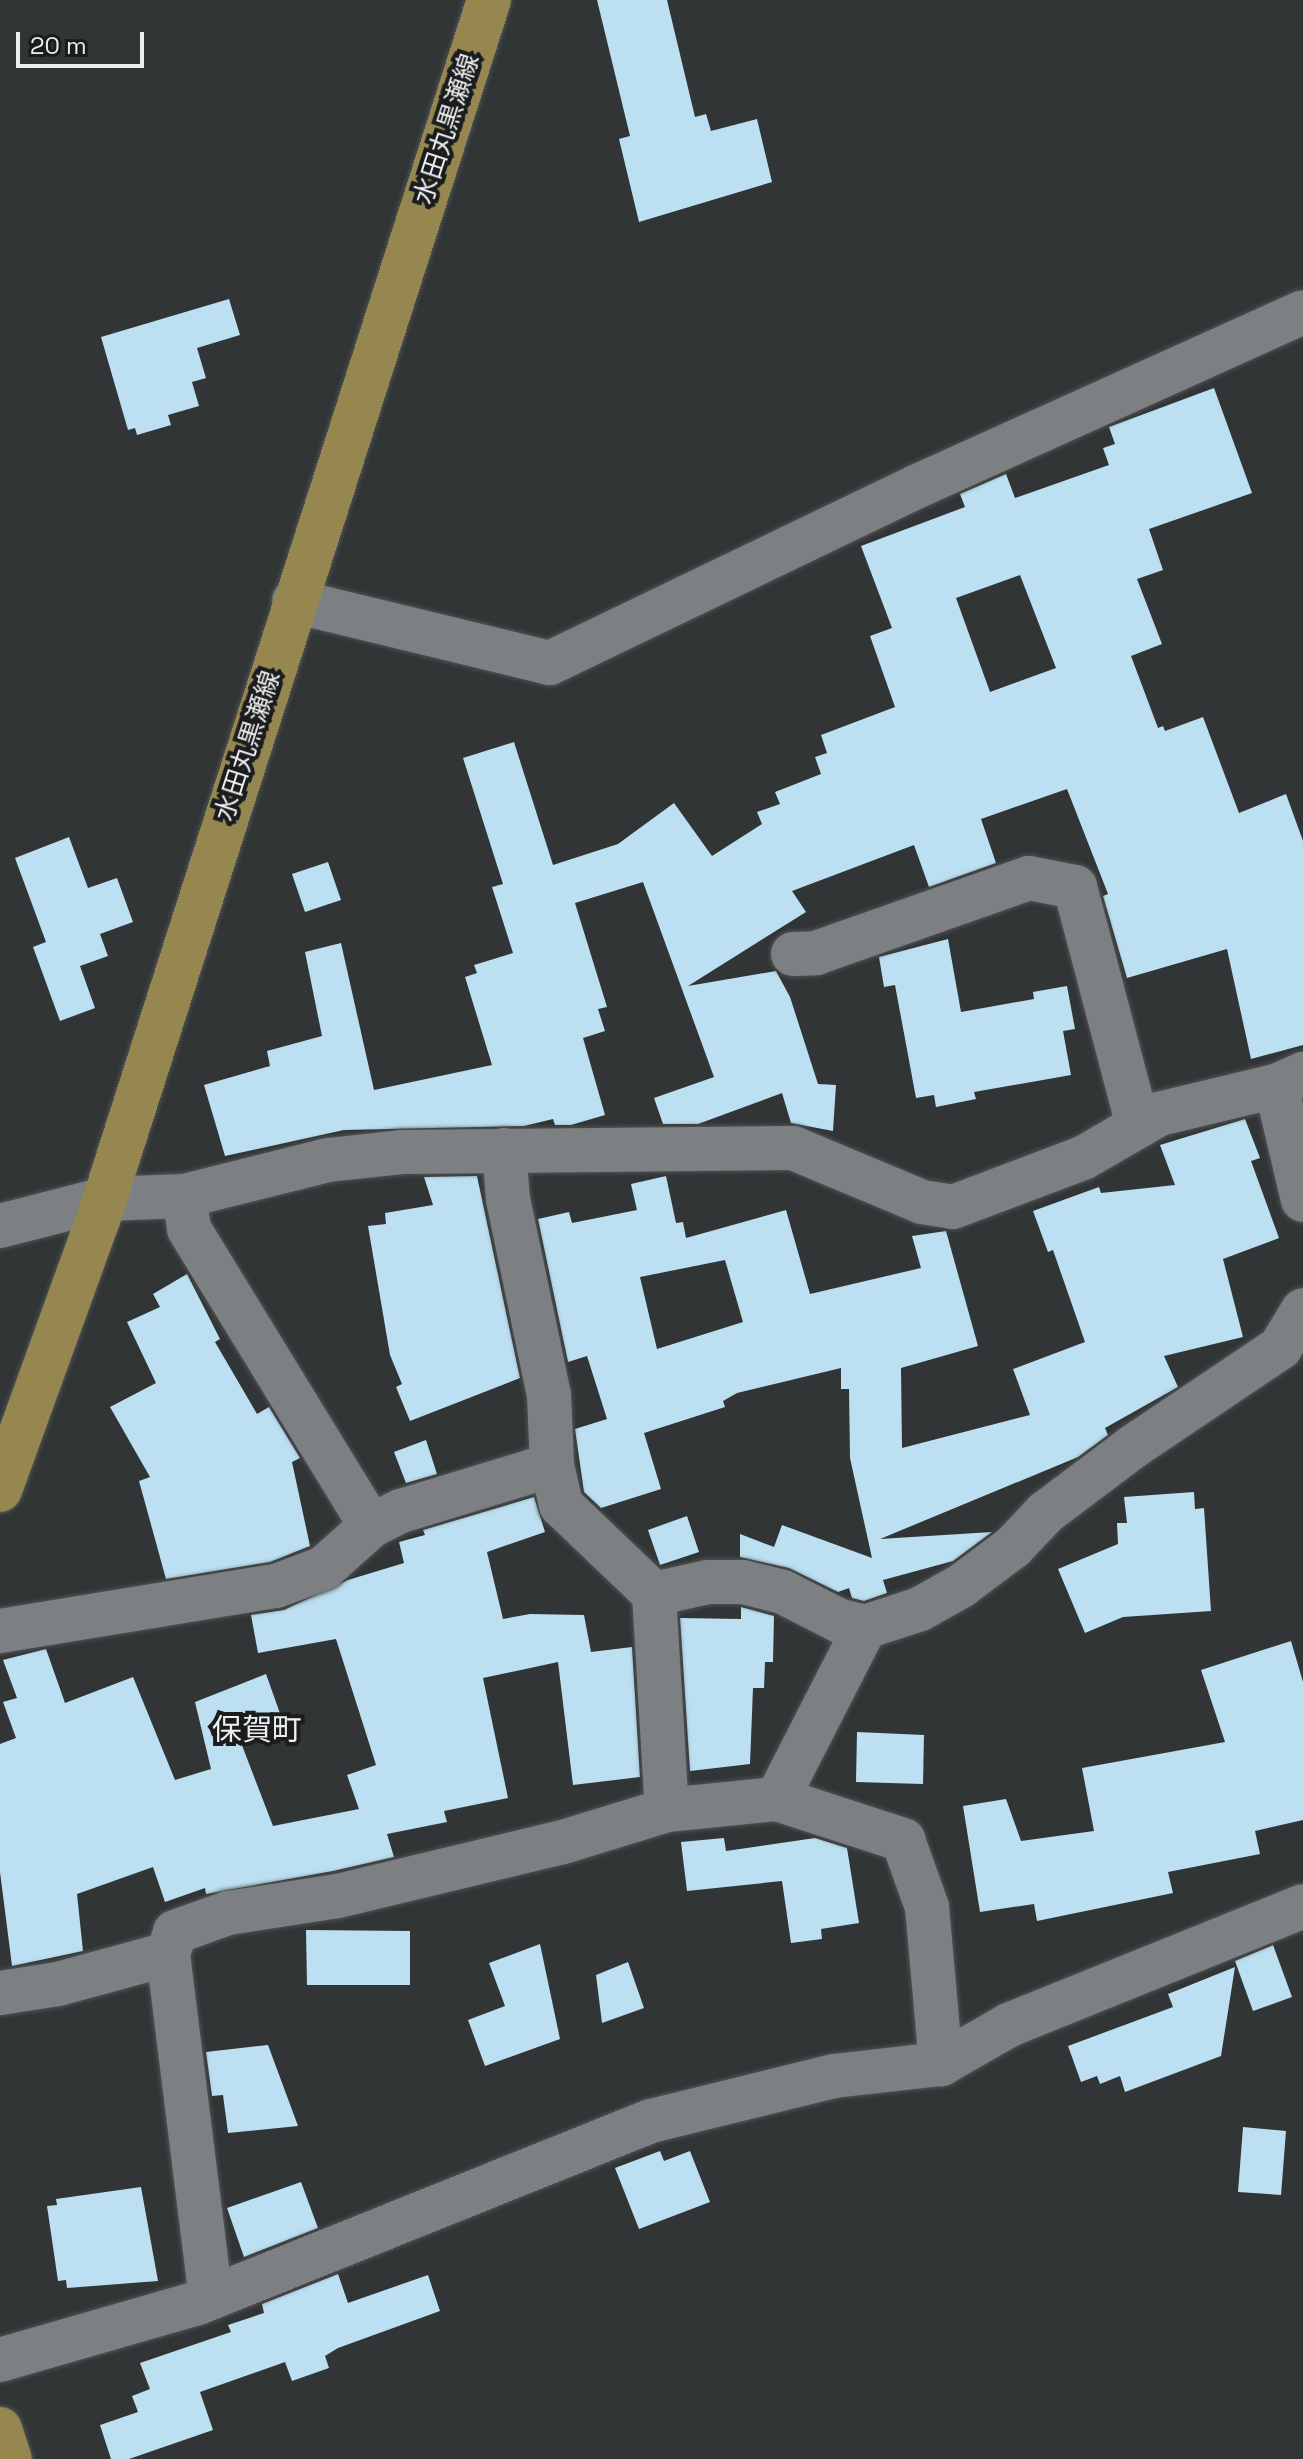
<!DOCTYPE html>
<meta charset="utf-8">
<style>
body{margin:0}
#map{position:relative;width:1303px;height:2459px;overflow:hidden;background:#313536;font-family:"Space Grotesk","Noto Sans JP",sans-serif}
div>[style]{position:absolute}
.building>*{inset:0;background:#bce0f2}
.roads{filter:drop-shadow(0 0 2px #505354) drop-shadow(0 0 2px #505354)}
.minor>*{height:44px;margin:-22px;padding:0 22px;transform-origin:22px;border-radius:22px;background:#7d8082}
.major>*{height:44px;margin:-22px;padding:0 22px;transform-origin:22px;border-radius:22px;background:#968750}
span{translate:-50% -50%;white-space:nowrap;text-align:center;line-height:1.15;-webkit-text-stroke:8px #1a1c1d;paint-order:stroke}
.street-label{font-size:26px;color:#eceeef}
.quarter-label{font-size:30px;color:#eceeef}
.scale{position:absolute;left:16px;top:32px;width:128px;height:36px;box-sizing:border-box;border:4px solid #eceeef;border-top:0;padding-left:10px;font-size:24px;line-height:28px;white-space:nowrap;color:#eceeef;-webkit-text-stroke:6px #1a1c1d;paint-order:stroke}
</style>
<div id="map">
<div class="building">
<div style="clip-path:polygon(597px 0,667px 0,695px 117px,706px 114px,711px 131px,757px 119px,772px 182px,639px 222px,619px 139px,630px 136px)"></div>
<div style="clip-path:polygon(229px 299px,240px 335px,197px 348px,206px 378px,192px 382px,199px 406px,168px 415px,171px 425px,137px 435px,135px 428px,128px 430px,101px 337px)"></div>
<div style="clip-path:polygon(evenodd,1214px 388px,1252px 493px,1149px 529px,1163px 570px,1137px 579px,1162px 644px,1131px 656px,1158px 728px,1163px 726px,1165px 731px,1203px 717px,1239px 813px,1286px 794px,1303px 841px,1303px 1045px,1251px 1059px,1227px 949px,1127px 978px,1103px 896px,1108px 894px,1067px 789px,981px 819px,996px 863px,929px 887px,914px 845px,792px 891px,806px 912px,688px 986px,776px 971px,790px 997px,818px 1084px,836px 1085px,833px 1131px,791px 1123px,782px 1093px,698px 1124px,663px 1124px,654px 1098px,714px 1077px,643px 882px,575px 903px,607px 1007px,598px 1009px,605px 1031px,583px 1038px,605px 1115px,571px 1125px,555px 1125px,553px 1119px,524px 1126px,344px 1130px,225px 1156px,204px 1085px,270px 1066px,267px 1051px,322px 1036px,305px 952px,341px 943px,374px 1090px,492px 1065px,465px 977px,477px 973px,474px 965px,513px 953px,492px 887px,503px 884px,463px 758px,514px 742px,553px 865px,618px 844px,674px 803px,712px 856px,762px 824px,757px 812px,780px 804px,775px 792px,821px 774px,815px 757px,827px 753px,821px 735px,895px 707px,870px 636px,892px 628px,861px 546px,965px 507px,960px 494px,1006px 474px,1015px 498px,1109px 465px,1103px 448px,1115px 444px,1109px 427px,1214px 388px,1020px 575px,1056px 668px,990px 692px,956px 598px,1020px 575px)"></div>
<div style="clip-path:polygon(69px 837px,88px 888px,117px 878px,133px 922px,100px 934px,108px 956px,80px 966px,95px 1008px,60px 1021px,33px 947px,46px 942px,15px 858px)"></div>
<div style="clip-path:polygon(328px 862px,341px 900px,305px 912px,292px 874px)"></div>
<div style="clip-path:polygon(948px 939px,961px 1012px,1034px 999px,1033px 992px,1067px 986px,1075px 1029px,1063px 1031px,1071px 1075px,974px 1092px,976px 1099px,936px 1107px,934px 1095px,916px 1098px,895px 985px,884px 987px,879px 957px)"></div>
<div style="clip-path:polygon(evenodd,1245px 1119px,1260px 1158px,1251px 1161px,1279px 1238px,1223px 1259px,1243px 1337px,1164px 1356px,1178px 1387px,1105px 1428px,1108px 1435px,1078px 1457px,880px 1539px,992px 1532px,953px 1561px,883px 1580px,887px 1593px,864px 1601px,852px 1598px,849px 1588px,838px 1592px,789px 1568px,740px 1557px,740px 1534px,774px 1547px,782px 1525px,872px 1558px,850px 1458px,849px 1389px,841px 1389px,841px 1368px,737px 1393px,723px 1401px,725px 1407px,644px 1433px,661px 1489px,601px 1508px,584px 1492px,575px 1429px,607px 1419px,587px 1356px,568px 1362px,538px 1219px,569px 1212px,572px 1223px,637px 1210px,631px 1184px,666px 1176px,676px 1223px,683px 1222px,686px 1238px,786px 1210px,810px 1294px,921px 1268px,912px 1236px,946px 1231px,978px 1346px,901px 1368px,902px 1448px,1030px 1415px,1013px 1369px,1085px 1342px,1053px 1250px,1048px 1252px,1033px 1211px,1099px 1187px,1101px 1193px,1175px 1185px,1160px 1145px,1245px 1119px,725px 1260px,743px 1322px,657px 1349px,640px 1277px,725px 1260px)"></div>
<div style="clip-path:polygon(477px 1176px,520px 1378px,410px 1421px,396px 1387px,402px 1384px,390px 1355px,368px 1226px,386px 1224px,385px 1213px,433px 1205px,424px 1177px)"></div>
<div style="clip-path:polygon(187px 1274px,220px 1339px,215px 1342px,257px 1414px,269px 1407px,300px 1458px,292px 1462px,310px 1546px,270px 1562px,166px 1579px,139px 1481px,150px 1477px,110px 1407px,156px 1383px,127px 1322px,160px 1307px,153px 1294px)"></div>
<div style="clip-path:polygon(426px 1440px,437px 1474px,406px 1483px,394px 1452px)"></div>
<div style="clip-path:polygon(1194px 1492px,1195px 1509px,1204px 1508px,1211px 1611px,1123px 1617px,1085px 1633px,1058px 1569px,1118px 1544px,1117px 1523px,1127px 1523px,1124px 1497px)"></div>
<div style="clip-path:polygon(534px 1497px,545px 1532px,487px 1552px,503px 1619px,530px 1614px,584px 1615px,591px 1652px,632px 1647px,640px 1777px,573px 1785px,558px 1662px,483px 1678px,508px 1798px,444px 1811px,447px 1822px,387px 1834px,394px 1857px,333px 1871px,206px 1894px,205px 1888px,165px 1902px,153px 1867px,77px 1894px,83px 1951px,12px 1966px,0 1872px,0 1744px,16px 1738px,3px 1702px,17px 1698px,3px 1660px,46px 1649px,65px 1703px,133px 1677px,175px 1780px,211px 1769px,195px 1702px,266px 1674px,282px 1719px,238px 1735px,273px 1826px,359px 1809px,347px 1775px,376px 1765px,336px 1639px,258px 1653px,251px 1615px,284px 1610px,348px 1580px,404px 1563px,399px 1542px,425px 1535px,423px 1530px)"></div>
<div style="clip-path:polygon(687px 1516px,699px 1552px,660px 1565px,648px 1530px)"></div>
<div style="clip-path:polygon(741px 1607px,774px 1616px,773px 1662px,765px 1662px,764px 1688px,753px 1688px,750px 1764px,690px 1771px,680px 1618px,741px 1619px)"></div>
<div style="clip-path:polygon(1291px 1641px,1303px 1682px,1303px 1820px,1255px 1831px,1260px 1854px,1168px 1872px,1173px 1893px,1037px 1921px,1034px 1904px,980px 1912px,963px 1806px,1006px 1799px,1021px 1841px,1094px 1831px,1082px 1768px,1225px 1742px,1201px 1670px)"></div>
<div style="clip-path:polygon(857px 1732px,924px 1735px,923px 1784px,856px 1782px)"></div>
<div style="clip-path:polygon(724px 1838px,726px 1851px,815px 1838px,847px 1848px,859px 1923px,821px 1929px,822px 1939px,791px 1943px,782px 1881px,687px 1891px,681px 1842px)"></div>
<div style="clip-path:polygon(306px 1930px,410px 1931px,410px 1985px,307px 1985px)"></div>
<div style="clip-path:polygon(540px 1944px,560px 2039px,485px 2066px,468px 2020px,505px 2006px,489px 1963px)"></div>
<div style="clip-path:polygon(1273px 1945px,1292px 1997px,1253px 2011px,1235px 1961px)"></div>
<div style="clip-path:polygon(628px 1962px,644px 2008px,602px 2023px,596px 1975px)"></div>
<div style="clip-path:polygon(1235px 1967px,1221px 2056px,1125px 2092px,1120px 2076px,1100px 2084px,1097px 2076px,1081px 2082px,1068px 2046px,1173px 2007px,1168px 1994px)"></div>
<div style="clip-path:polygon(268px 2045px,298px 2126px,228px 2133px,223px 2095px,212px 2096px,206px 2052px)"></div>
<div style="clip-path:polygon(1243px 2127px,1286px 2131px,1281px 2195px,1238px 2192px)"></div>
<div style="clip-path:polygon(660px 2151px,664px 2161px,690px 2151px,710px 2202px,639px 2229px,615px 2168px)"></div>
<div style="clip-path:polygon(301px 2182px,318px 2228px,244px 2257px,227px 2208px)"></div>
<div style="clip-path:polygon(141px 2187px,158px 2281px,67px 2288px,66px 2280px,58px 2281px,47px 2206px,57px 2205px,56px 2199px)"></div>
<div style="clip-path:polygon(338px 2274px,348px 2303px,428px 2275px,440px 2311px,338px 2348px,325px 2356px,329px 2368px,292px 2381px,285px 2362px,200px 2392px,213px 2430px,129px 2459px,111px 2459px,100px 2425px,138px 2412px,132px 2396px,150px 2389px,140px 2363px,231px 2332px,228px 2325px,264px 2313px,262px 2304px)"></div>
</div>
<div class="roads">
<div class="minor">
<div style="left:294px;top:601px;width:263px;rotate:13.6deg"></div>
<div style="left:550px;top:663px;width:408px;rotate:-25.7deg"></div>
<div style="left:918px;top:486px;width:422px;rotate:-24.3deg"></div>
<div style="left:793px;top:954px;width:23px;rotate:-2deg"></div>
<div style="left:816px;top:953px;width:226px;rotate:-19.4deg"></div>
<div style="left:1029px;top:878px;width:47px;rotate:11.1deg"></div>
<div style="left:1075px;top:887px;width:247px;rotate:75.2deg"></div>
<div style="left:1276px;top:1086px;width:117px;rotate:76.7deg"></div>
<div style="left:504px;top:1150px;width:49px;rotate:85.3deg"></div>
<div style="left:508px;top:1199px;width:200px;rotate:78.2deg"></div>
<div style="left:549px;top:1395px;width:70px;rotate:87.5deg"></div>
<div style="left:552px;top:1465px;width:41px;rotate:77.3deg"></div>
<div style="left:561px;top:1505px;width:129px;rotate:43.7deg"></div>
<div style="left:654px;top:1594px;width:216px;rotate:86.6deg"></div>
<div style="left:184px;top:1196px;width:33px;rotate:81deg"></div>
<div style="left:189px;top:1229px;width:348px;rotate:58.5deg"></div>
<div style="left:0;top:1226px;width:108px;rotate:-14.4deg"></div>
<div style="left:105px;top:1199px;width:79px;rotate:-2.2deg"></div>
<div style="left:184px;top:1196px;width:148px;rotate:-14deg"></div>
<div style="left:328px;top:1160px;width:74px;rotate:-6.2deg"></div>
<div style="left:402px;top:1152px;width:391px;rotate:-0.6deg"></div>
<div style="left:793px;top:1148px;width:140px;rotate:22.7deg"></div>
<div style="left:922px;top:1202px;width:31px;rotate:9deg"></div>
<div style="left:953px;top:1207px;width:139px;rotate:-20.7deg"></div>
<div style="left:1083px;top:1158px;width:88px;rotate:-30.1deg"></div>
<div style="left:1159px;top:1114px;width:120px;rotate:-13.5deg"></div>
<div style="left:1276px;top:1086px;width:30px;rotate:-24deg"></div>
<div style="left:654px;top:1594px;width:55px;rotate:-12.5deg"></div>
<div style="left:708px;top:1582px;width:35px"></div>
<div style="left:743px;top:1582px;width:41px;rotate:14deg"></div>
<div style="left:783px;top:1592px;width:64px;rotate:27deg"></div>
<div style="left:840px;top:1621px;width:26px;rotate:13deg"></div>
<div style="left:0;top:1631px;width:280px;rotate:-9.3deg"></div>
<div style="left:276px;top:1586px;width:51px;rotate:-20.6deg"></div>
<div style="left:324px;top:1568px;width:63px;rotate:-41.8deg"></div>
<div style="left:371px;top:1526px;width:34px;rotate:-27deg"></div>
<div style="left:401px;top:1511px;width:158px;rotate:-16.9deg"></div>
<div style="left:777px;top:1799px;width:193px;rotate:-62.9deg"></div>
<div style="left:865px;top:1627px;width:58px;rotate:-18.1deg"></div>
<div style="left:920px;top:1609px;width:47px;rotate:-29.3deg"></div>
<div style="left:961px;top:1586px;width:65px;rotate:-36.9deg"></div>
<div style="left:1013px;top:1547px;width:47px;rotate:-46.7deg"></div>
<div style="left:1045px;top:1513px;width:111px;rotate:-37deg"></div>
<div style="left:1134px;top:1446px;width:176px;rotate:-33.9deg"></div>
<div style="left:1280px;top:1348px;width:44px;rotate:-58.8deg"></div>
<div style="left:168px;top:1954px;width:346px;rotate:82.9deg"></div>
<div style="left:0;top:1993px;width:59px;rotate:-8.8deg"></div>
<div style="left:58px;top:1984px;width:114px;rotate:-15.3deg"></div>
<div style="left:168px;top:1954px;width:23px;rotate:-72deg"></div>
<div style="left:175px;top:1932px;width:56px;rotate:-19.7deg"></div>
<div style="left:228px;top:1913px;width:111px;rotate:-8.8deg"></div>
<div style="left:338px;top:1896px;width:231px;rotate:-13.5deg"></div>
<div style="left:563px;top:1842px;width:109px;rotate:-17.1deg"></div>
<div style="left:667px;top:1810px;width:111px;rotate:-5.7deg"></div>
<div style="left:777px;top:1799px;width:133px;rotate:18deg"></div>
<div style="left:903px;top:1840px;width:71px;rotate:70.3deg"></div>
<div style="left:927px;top:1907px;width:158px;rotate:84.9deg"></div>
<div style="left:0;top:2360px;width:206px;rotate:-16.1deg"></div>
<div style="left:198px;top:2303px;width:488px;rotate:-21.9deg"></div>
<div style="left:651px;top:2121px;width:188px;rotate:-13.8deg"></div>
<div style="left:834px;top:2076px;width:108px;rotate:-6.4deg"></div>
<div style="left:941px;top:2064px;width:78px;rotate:-29.8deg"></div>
<div style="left:1009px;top:2025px;width:317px;rotate:-22deg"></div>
</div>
<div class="major">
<div style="left:0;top:1490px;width:287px;rotate:-70.1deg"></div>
<div style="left:98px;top:1220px;width:1281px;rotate:-72.23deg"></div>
<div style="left:0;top:2429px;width:32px;rotate:72deg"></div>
</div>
</div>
<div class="street-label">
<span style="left:447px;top:129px;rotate:-72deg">水田丸黒瀬線</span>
<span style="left:248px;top:746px;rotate:-72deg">水田丸黒瀬線</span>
</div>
<div class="quarter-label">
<span style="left:257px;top:1730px">保賀町</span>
</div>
<div class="scale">20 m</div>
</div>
